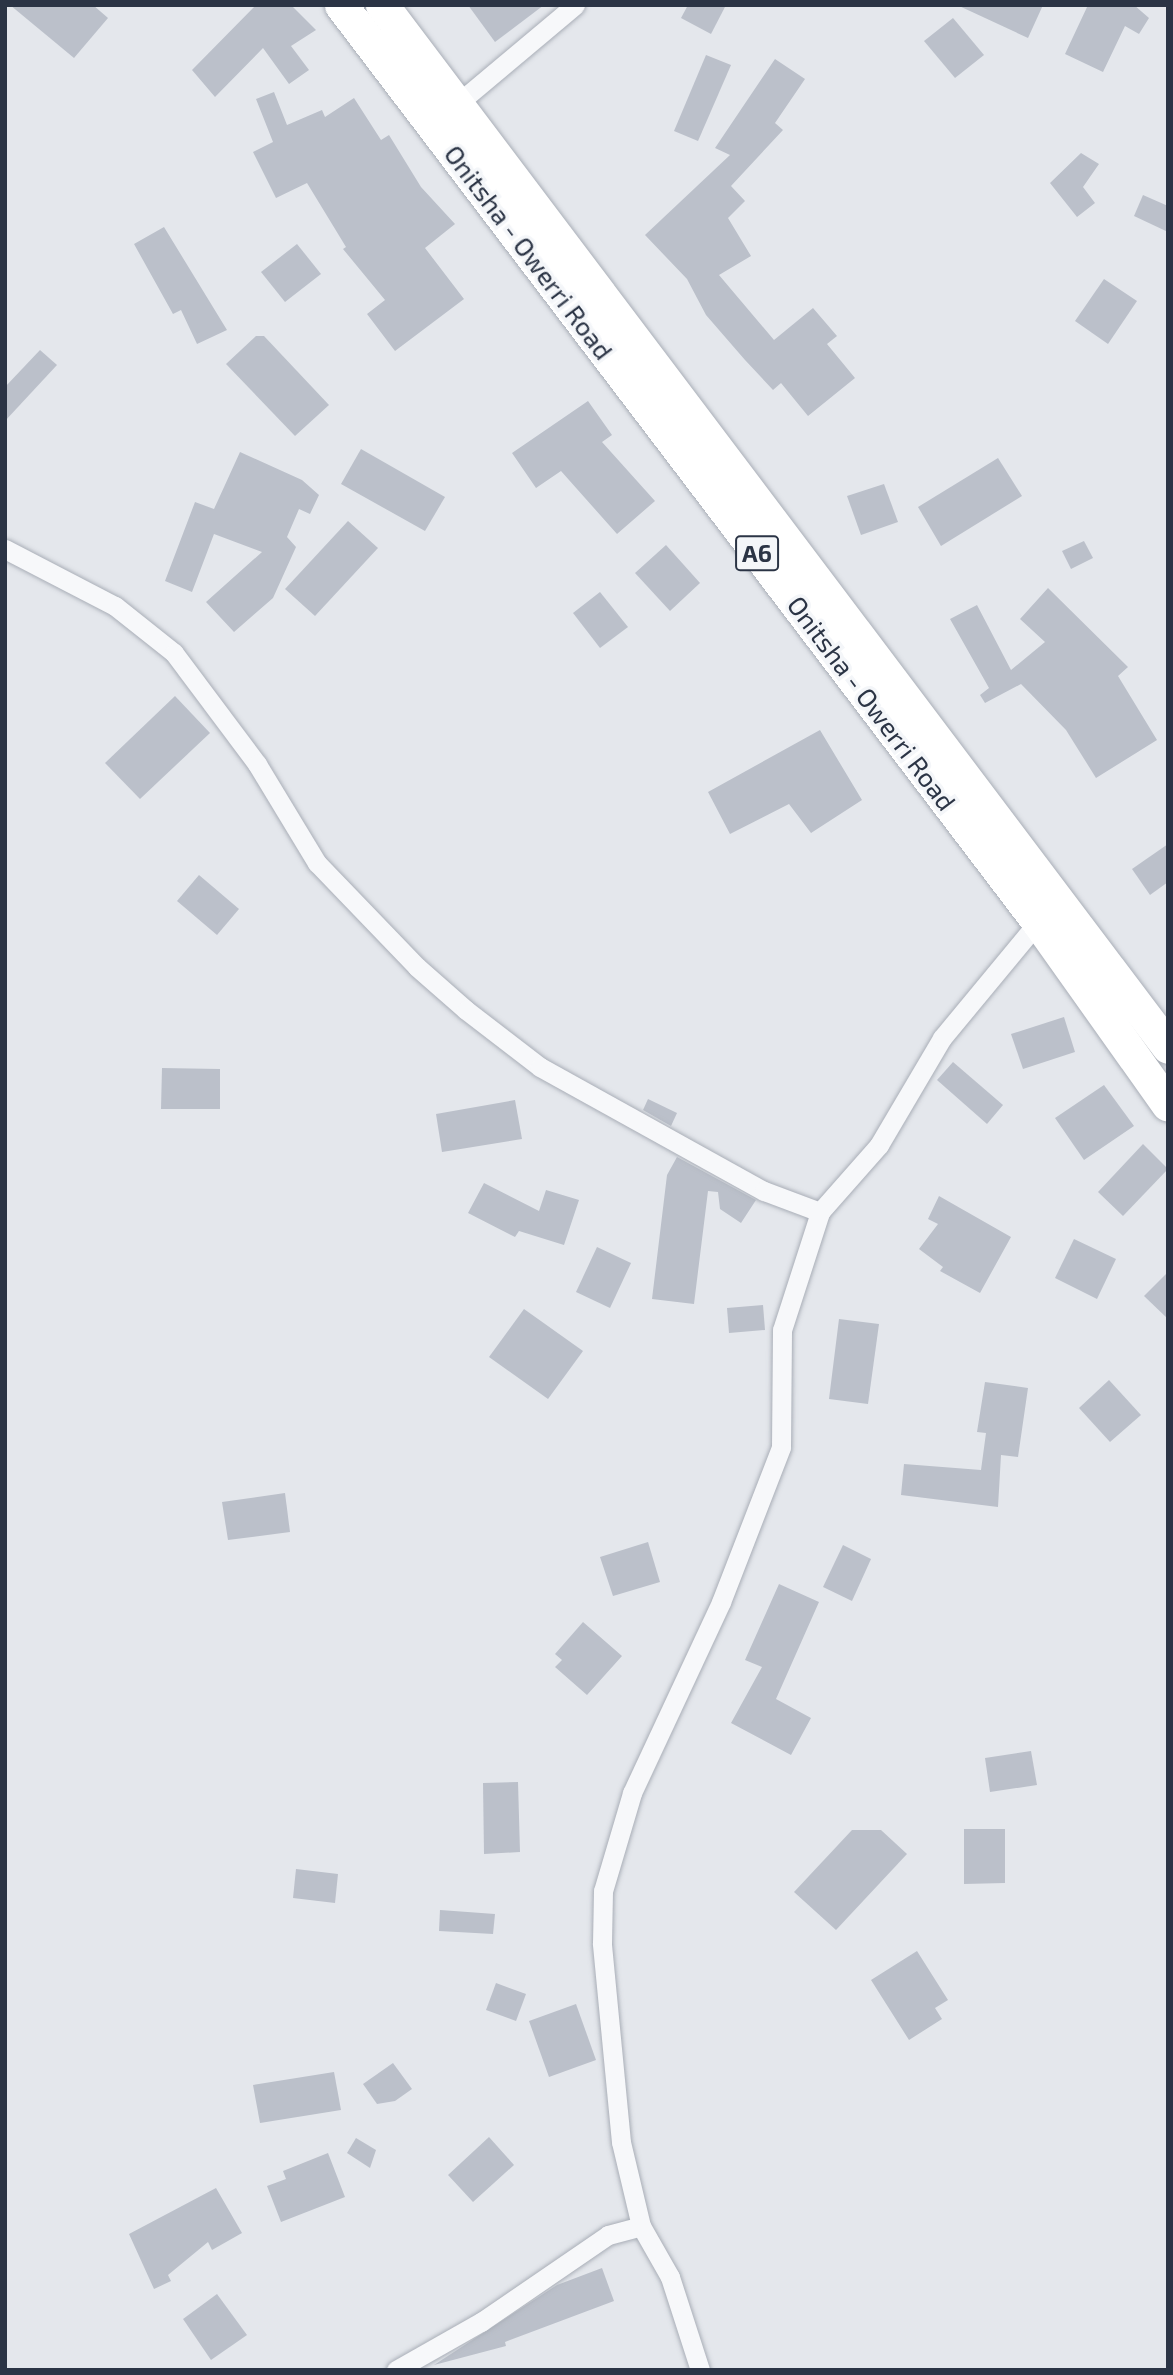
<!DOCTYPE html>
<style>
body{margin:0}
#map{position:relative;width:1173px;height:2375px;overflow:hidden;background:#e4e7ec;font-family:"Exo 2",sans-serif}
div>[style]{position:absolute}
.building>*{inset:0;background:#bbc0ca}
.roads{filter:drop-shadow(0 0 2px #a9aeb7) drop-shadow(0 0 2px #a9aeb7)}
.street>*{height:19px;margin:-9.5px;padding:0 9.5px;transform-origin:9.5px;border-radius:9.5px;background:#f7f8fa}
.highway>*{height:33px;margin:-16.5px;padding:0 16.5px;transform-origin:16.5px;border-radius:16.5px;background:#fff}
span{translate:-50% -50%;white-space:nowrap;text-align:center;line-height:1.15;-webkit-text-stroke:7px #f4f6f9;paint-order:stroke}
.shield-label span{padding:2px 5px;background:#f4f6f9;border:2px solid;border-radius:5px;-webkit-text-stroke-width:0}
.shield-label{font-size:24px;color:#2b3445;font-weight:700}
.street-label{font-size:26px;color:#2b3445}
.frame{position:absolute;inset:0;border:7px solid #2b3445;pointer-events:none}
</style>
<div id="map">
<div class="building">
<div style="clip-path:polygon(10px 5px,93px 5px,108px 18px,74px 58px)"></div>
<div style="clip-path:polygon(256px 5px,291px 5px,316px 30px,291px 46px,309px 70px,289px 84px,263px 48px,215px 97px,192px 70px)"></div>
<div style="clip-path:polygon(468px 5px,544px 5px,495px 42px)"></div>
<div style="clip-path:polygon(688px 5px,726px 5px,711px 34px,681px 18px)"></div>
<div style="clip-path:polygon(957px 5px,1043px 5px,1028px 38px)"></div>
<div style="clip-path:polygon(1088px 5px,1134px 5px,1149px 18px,1139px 34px,1125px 26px,1103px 72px,1065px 54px)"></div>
<div style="clip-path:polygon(953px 18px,984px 55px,955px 78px,924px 41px)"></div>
<div style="clip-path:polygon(706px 55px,731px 65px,698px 141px,674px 131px)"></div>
<div style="clip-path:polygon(775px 59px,805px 79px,775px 123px,783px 130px,731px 186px,745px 201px,728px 218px,751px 256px,719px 275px,774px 340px,813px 308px,837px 336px,827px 344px,855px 378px,808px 416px,781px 383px,773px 390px,745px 360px,706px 315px,687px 279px,645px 235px,730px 155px,715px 148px)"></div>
<div style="clip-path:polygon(274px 92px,287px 125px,322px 110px,325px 117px,354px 98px,381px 140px,389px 135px,421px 187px,455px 224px,425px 248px,464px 299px,395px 351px,367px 314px,385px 300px,343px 249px,346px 247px,307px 183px,276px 198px,253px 152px,273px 142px,256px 99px)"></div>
<div style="clip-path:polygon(1081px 153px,1099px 164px,1083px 187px,1095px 203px,1077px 217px,1050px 183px)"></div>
<div style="clip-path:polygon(1143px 195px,1168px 206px,1168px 232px,1134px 216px)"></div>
<div style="clip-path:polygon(164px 227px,227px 330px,197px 344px,181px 310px,173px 314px,134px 244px)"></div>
<div style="clip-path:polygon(297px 244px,321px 274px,285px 302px,261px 272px)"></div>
<div style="clip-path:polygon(1104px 279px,1137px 301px,1108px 344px,1075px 321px)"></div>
<div style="clip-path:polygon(256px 336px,264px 336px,329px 405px,295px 436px,226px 364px)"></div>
<div style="clip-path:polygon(40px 350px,57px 365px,5px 421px,5px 387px)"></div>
<div style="clip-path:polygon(588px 401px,612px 435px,602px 442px,655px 501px,617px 534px,561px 471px,536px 488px,512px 453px)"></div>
<div style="clip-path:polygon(361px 449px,445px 497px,425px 531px,341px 484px)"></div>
<div style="clip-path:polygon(240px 452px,302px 480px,319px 495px,310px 514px,299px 509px,287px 537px,296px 547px,273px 598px,234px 632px,206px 602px,262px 552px,214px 534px,192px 592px,165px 581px,195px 502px,214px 509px)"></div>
<div style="clip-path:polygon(998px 458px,1022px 496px,941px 546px,918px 507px)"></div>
<div style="clip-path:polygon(884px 484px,898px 522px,861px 535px,847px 496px)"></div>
<div style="clip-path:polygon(348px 521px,378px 548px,315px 616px,285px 589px)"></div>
<div style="clip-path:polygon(1084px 541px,1093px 558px,1071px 569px,1062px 551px)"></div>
<div style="clip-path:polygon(666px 545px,700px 583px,670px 611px,635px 573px)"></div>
<div style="clip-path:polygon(1048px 588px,1128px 667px,1118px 676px,1157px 740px,1096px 778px,1066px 730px,1021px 684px,985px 703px,980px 695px,989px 688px,950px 619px,977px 605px,1011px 670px,1045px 642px,1020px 619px)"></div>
<div style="clip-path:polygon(600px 592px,628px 627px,600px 648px,573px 613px)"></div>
<div style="clip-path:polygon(175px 696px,210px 733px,140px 799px,105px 763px)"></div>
<div style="clip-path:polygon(820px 730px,862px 800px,811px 833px,789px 804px,730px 834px,708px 792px)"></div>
<div style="clip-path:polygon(1168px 844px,1168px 882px,1150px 895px,1132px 869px)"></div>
<div style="clip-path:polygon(199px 875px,239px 909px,217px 935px,177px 901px)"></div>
<div style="clip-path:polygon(1064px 1017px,1075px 1052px,1023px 1069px,1011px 1034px)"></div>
<div style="clip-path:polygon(953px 1062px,1003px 1105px,987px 1124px,937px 1080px)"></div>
<div style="clip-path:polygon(162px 1068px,220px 1069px,220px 1109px,161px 1109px)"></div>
<div style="clip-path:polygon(1104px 1085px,1134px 1126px,1084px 1160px,1055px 1118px)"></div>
<div style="clip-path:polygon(648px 1099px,677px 1113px,671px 1126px,643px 1110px)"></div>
<div style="clip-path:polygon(515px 1100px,522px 1139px,442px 1152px,436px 1114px)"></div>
<div style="clip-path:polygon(1143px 1144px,1168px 1169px,1123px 1216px,1098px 1192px)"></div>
<div style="clip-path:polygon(677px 1157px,756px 1200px,741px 1223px,720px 1209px,718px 1192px,708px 1191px,694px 1304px,652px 1299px,667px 1175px)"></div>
<div style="clip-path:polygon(484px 1183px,539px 1211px,546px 1190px,579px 1200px,564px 1245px,519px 1231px,515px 1237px,468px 1213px)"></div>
<div style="clip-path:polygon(939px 1196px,1011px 1237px,980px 1293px,940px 1271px,943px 1267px,919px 1249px,938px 1224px,928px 1219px)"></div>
<div style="clip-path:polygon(1074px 1239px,1116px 1259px,1097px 1299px,1055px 1278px)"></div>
<div style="clip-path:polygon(597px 1247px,631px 1263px,610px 1308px,576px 1292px)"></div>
<div style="clip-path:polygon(1168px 1272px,1168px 1319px,1144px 1296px)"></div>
<div style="clip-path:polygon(763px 1305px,765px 1330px,729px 1333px,727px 1308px)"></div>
<div style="clip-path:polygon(524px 1309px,583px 1351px,548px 1399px,489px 1357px)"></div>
<div style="clip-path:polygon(839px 1319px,879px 1324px,868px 1404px,829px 1399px)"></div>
<div style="clip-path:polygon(1109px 1380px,1141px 1415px,1110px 1442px,1079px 1408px)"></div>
<div style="clip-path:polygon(985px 1382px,1028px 1388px,1018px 1457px,1001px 1455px,998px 1507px,901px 1495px,904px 1464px,981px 1470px,986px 1433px,977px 1432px)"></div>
<div style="clip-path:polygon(285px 1493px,290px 1532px,228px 1540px,222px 1502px)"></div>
<div style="clip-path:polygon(648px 1542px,660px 1582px,613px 1596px,600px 1557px)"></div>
<div style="clip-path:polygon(843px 1545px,871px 1559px,852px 1601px,823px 1587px)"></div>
<div style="clip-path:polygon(779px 1584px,819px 1602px,776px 1699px,811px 1718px,791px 1755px,731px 1723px,762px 1667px,745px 1660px)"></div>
<div style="clip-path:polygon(583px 1622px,622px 1656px,587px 1695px,555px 1667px,562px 1660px,555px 1654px)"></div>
<div style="clip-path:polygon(1031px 1751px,1037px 1785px,990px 1792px,985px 1758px)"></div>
<div style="clip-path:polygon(518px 1782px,520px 1852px,484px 1854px,483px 1783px)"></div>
<div style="clip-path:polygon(964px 1829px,1005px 1829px,1005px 1883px,964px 1884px)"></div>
<div style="clip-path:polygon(852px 1830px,881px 1830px,907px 1854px,836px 1930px,794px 1892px)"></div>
<div style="clip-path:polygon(296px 1869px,338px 1874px,335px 1903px,293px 1898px)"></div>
<div style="clip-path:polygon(440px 1910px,495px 1914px,493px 1934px,439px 1931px)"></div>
<div style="clip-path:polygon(917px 1951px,948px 2000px,935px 2008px,942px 2019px,909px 2040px,871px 1980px)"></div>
<div style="clip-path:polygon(496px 1983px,526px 1994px,516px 2021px,486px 2010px)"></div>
<div style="clip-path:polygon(576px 2004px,596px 2060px,549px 2077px,529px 2021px)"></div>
<div style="clip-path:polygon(393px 2063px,412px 2089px,395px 2101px,377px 2104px,363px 2084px)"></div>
<div style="clip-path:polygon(334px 2072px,341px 2110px,260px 2123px,253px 2085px)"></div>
<div style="clip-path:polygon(489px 2137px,514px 2165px,473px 2202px,448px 2175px)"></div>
<div style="clip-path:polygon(356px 2138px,376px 2150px,370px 2168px,347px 2153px)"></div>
<div style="clip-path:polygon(328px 2153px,345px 2197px,281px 2222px,267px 2186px,286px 2179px,283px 2171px)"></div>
<div style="clip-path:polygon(216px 2188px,242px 2233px,212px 2250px,208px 2242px,168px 2275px,171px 2281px,154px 2289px,129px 2234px)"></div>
<div style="clip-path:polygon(602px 2268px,614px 2301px,505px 2342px,506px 2346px,434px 2365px,557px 2285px)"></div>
<div style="clip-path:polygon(217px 2294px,247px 2335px,211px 2360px,183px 2319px)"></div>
</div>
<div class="roads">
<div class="street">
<div style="left:457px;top:104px;width:154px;rotate:-40deg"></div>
<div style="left:5px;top:549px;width:124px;rotate:27.4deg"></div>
<div style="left:115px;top:606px;width:75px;rotate:38.5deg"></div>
<div style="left:174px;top:653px;width:139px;rotate:53.2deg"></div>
<div style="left:257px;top:764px;width:116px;rotate:58.8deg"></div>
<div style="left:317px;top:863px;width:144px;rotate:46.1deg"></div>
<div style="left:417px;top:967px;width:65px;rotate:41.3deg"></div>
<div style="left:466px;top:1010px;width:93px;rotate:37.6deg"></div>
<div style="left:540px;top:1067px;width:256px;rotate:29deg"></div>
<div style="left:764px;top:1191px;width:60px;rotate:20.6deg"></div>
<div style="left:396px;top:2370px;width:98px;rotate:-29.5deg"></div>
<div style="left:481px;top:2322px;width:154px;rotate:-34.4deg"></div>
<div style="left:608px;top:2235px;width:34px;rotate:-15deg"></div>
<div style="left:700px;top:2370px;width:98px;rotate:-107.9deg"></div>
<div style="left:670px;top:2277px;width:59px;rotate:-119.6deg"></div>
<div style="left:641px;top:2226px;width:86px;rotate:-103.4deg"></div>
<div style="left:621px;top:2142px;width:200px;rotate:-95.5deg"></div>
<div style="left:602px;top:1943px;width:52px;rotate:-88.9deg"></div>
<div style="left:603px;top:1891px;width:102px;rotate:-73.5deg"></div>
<div style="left:632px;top:1793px;width:211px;rotate:-65deg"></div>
<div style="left:721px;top:1602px;width:166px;rotate:-68.8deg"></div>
<div style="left:781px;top:1447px;width:117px;rotate:-89.5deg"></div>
<div style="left:782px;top:1330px;width:124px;rotate:-72.1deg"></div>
<div style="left:820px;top:1212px;width:89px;rotate:-48.6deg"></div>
<div style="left:879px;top:1145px;width:124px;rotate:-59.5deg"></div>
<div style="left:942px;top:1038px;width:151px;rotate:-50.4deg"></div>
</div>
<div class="highway">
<div style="left:341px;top:5px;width:1152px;rotate:52.76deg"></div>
<div style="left:1038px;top:922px;width:224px;rotate:54.6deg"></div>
<div style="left:382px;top:5px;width:1305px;rotate:52.97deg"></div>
</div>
</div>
<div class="shield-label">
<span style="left:757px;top:553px">A6</span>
</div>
<div class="street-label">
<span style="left:529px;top:252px;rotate:53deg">Onitsha - Owerri Road</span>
<span style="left:872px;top:703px;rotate:53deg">Onitsha - Owerri Road</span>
</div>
<div class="frame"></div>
</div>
